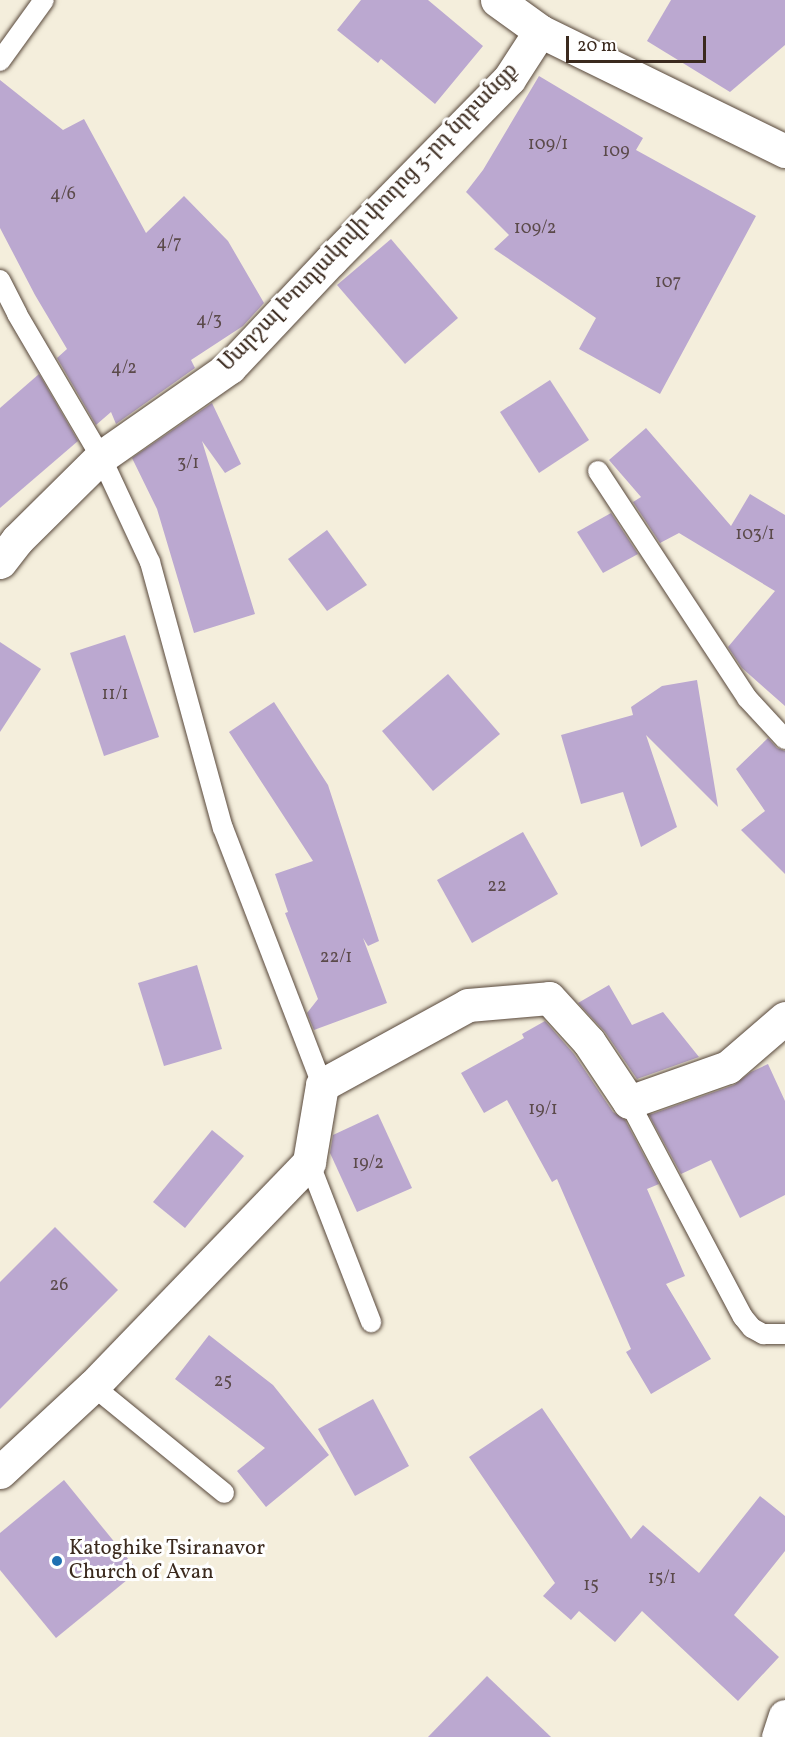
<!DOCTYPE html>
<meta charset="utf-8">
<style>
body{margin:0}
#map{position:relative;width:785px;height:1737px;overflow:hidden;background:#f4eedc;font-family:Vollkorn,"Noto Serif Armenian",serif}
div>[style]{position:absolute}
.building>*{inset:0;background:#bba8d0}
.roads{filter:drop-shadow(0 0 2px #57473a) drop-shadow(0 0 2px #57473a)}
.service>*{height:20px;margin:-10px;padding:0 10px;transform-origin:10px;border-radius:10px;background:#fff}
.minor>*{height:33px;margin:-16.5px;padding:0 16.5px;transform-origin:16.5px;border-radius:16.5px;background:#fff}
.tertiary>*{height:33px;margin:-16.5px;padding:0 16.5px;transform-origin:16.5px;border-radius:16.5px;background:#fff}
.dots>*{width:16px;height:16px;translate:-50% -50%;box-sizing:border-box;border:3px solid #fff;border-radius:50%}
span{translate:-50% -50%;white-space:nowrap;text-align:center;line-height:1.15;-webkit-text-stroke:6px #fff;paint-order:stroke}
.number-label{font-size:18px;color:#5b4a4a}
.number-label span{-webkit-text-stroke-width:0}
.street-label{font-size:21px;color:#3b2a1e}
.poi-label{font-size:21px;color:#3b2a1e}
.left{translate:0 -50%;text-align:left}
.scale{position:absolute;left:566px;top:36px;width:140px;height:27px;box-sizing:border-box;border:3px solid #3b2a1e;border-top:0;padding-left:8px;font-size:18px;line-height:21px;white-space:nowrap;color:#3b2a1e;-webkit-text-stroke:4px #fff;paint-order:stroke}
</style>
<div id="map">
<div class="building">
<div style="clip-path:polygon(361px 0,428px 0,483px 46px,435px 104px,381px 59px,378px 63px,337px 30px)"></div>
<div style="clip-path:polygon(671px 0,785px 0,785px 45px,730px 92px,647px 41px)"></div>
<div style="clip-path:polygon(539px 76px,643px 138px,636px 150px,756px 216px,660px 394px,579px 349px,596px 318px,494px 249px,509px 235px,466px 192px,483px 170px)"></div>
<div style="clip-path:polygon(0 80px,63px 130px,84px 119px,146px 233px,184px 196px,228px 241px,264px 303px,243px 326px,191px 360px,195px 368px,116px 424px,111px 412px,96px 425px,57px 358px,67px 349px,35px 295px,0 228px)"></div>
<div style="clip-path:polygon(391px 239px,458px 318px,405px 364px,337px 285px)"></div>
<div style="clip-path:polygon(39px 374px,78px 441px,0 508px,0 408px)"></div>
<div style="clip-path:polygon(550px 380px,589px 440px,539px 473px,500px 412px)"></div>
<div style="clip-path:polygon(212px 403px,241px 464px,225px 473px,202px 441px,255px 614px,194px 633px,157px 509px,132px 458px)"></div>
<div style="clip-path:polygon(646px 428px,731px 526px,750px 494px,785px 515px,785px 706px,742px 668px,728px 647px,775px 591px,679px 533px,660px 543px,633px 502px,641px 497px,609px 460px)"></div>
<div style="clip-path:polygon(611px 513px,638px 554px,603px 573px,577px 532px)"></div>
<div style="clip-path:polygon(327px 530px,367px 585px,327px 611px,288px 559px)"></div>
<div style="clip-path:polygon(125px 635px,159px 737px,104px 756px,70px 653px)"></div>
<div style="clip-path:polygon(0 642px,41px 669px,0 732px)"></div>
<div style="clip-path:polygon(448px 674px,500px 734px,433px 791px,382px 731px)"></div>
<div style="clip-path:polygon(697px 680px,718px 807px,646px 735px,677px 827px,641px 847px,623px 792px,581px 804px,561px 735px,633px 715px,631px 707px,662px 686px)"></div>
<div style="clip-path:polygon(274px 702px,328px 785px,379px 941px,368px 946px,363px 938px,387px 1003px,314px 1030px,307px 1013px,318px 999px,285px 913px,288px 912px,275px 874px,313px 861px,229px 732px)"></div>
<div style="clip-path:polygon(768px 738px,777px 748px,785px 751px,785px 874px,741px 830px,765px 811px,736px 769px)"></div>
<div style="clip-path:polygon(523px 832px,558px 894px,472px 943px,437px 880px)"></div>
<div style="clip-path:polygon(197px 965px,222px 1049px,164px 1066px,138px 983px)"></div>
<div style="clip-path:polygon(609px 985px,632px 1025px,663px 1012px,699px 1057px,637px 1079px,605px 1032px,578px 1003px)"></div>
<div style="clip-path:polygon(545px 1021px,574px 1054px,613px 1112px,625px 1120px,659px 1184px,647px 1189px,685px 1276px,666px 1284px,711px 1359px,651px 1394px,626px 1352px,631px 1349px,557px 1179px,552px 1182px,507px 1100px,484px 1113px,461px 1073px,524px 1038px,522px 1034px)"></div>
<div style="clip-path:polygon(768px 1064px,785px 1101px,785px 1195px,740px 1218px,711px 1160px,681px 1174px,649px 1115px,734px 1085px,751px 1072px)"></div>
<div style="clip-path:polygon(378px 1114px,412px 1188px,357px 1212px,330px 1153px,333px 1135px)"></div>
<div style="clip-path:polygon(212px 1130px,244px 1156px,185px 1228px,153px 1202px)"></div>
<div style="clip-path:polygon(55px 1227px,118px 1290px,0 1409px,0 1282px)"></div>
<div style="clip-path:polygon(209px 1335px,273px 1385px,329px 1455px,266px 1507px,237px 1471px,265px 1448px,175px 1379px)"></div>
<div style="clip-path:polygon(373px 1399px,409px 1466px,355px 1496px,318px 1429px)"></div>
<div style="clip-path:polygon(542px 1408px,631px 1539px,643px 1525px,699px 1573px,760px 1496px,785px 1516px,785px 1551px,734px 1615px,779px 1657px,738px 1701px,642px 1611px,615px 1642px,579px 1611px,571px 1620px,543px 1596px,555px 1583px,469px 1457px)"></div>
<div style="clip-path:polygon(64px 1480px,138px 1571px,56px 1638px,0 1570px,0 1533px)"></div>
<div style="clip-path:polygon(487px 1676px,551px 1737px,428px 1737px)"></div>
</div>
<div class="roads">
<div class="service">
<div style="left:0;top:61px;width:75px;rotate:-54.2deg"></div>
<div style="left:0;top:280px;width:38px;rotate:63deg"></div>
<div style="left:17px;top:314px;width:166px;rotate:59.6deg"></div>
<div style="left:101px;top:457px;width:116px;rotate:65deg"></div>
<div style="left:150px;top:562px;width:276px;rotate:74.7deg"></div>
<div style="left:223px;top:828px;width:275px;rotate:68.9deg"></div>
<div style="left:598px;top:471px;width:272px;rotate:56.7deg"></div>
<div style="left:747px;top:698px;width:56px;rotate:47.2deg"></div>
<div style="left:629px;top:1102px;width:243px;rotate:62.1deg"></div>
<div style="left:743px;top:1317px;width:14px;rotate:51deg"></div>
<div style="left:752px;top:1328px;width:13px;rotate:29deg"></div>
<div style="left:763px;top:1334px;width:22px"></div>
<div style="left:309px;top:1162px;width:172px;rotate:68.8deg"></div>
<div style="left:93px;top:1386px;width:169px;rotate:39.2deg"></div>
</div>
<div class="minor">
<div style="left:0;top:562px;width:28px;rotate:-52deg"></div>
<div style="left:17px;top:540px;width:118px;rotate:-44.7deg"></div>
<div style="left:101px;top:457px;width:157px;rotate:-34.9deg"></div>
<div style="left:230px;top:367px;width:147px;rotate:-46.7deg"></div>
<div style="left:331px;top:260px;width:254px;rotate:-45.5deg"></div>
<div style="left:509px;top:79px;width:57px;rotate:-57.1deg"></div>
<div style="left:0;top:1472px;width:127px;rotate:-42.8deg"></div>
<div style="left:93px;top:1386px;width:311px;rotate:-46deg"></div>
<div style="left:309px;top:1162px;width:78px;rotate:-80.4deg"></div>
<div style="left:322px;top:1085px;width:166px;rotate:-28.7deg"></div>
<div style="left:468px;top:1005px;width:81px;rotate:-4.9deg"></div>
<div style="left:549px;top:998px;width:59px;rotate:47.7deg"></div>
<div style="left:589px;top:1042px;width:72px;rotate:56.3deg"></div>
<div style="left:629px;top:1102px;width:105px;rotate:-19.5deg"></div>
<div style="left:728px;top:1067px;width:75px;rotate:-40.7deg"></div>
<div style="left:778px;top:1737px;width:22px;rotate:-72deg"></div>
</div>
<div class="tertiary">
<div style="left:497px;top:0;width:53px;rotate:35.8deg"></div>
<div style="left:540px;top:31px;width:273px;rotate:26.1deg"></div>
</div>
</div>
<div class="dots">
<div style="left:57px;top:1561px;background:#1f6fb2"></div>
</div>
<div class="number-label">
<span style="left:548px;top:145px">109/1</span>
<span style="left:616px;top:152px">109</span>
<span style="left:63px;top:195px">4/6</span>
<span style="left:535px;top:229px">109/2</span>
<span style="left:169px;top:244px">4/7</span>
<span style="left:668px;top:283px">107</span>
<span style="left:209px;top:321px">4/3</span>
<span style="left:124px;top:369px">4/2</span>
<span style="left:188px;top:464px">3/1</span>
<span style="left:755px;top:535px">103/1</span>
<span style="left:115px;top:695px">11/1</span>
<span style="left:497px;top:887px">22</span>
<span style="left:336px;top:958px">22/1</span>
<span style="left:543px;top:1110px">19/1</span>
<span style="left:368px;top:1164px">19/2</span>
<span style="left:59px;top:1286px">26</span>
<span style="left:223px;top:1382px">25</span>
<span style="left:662px;top:1579px">15/1</span>
<span style="left:591px;top:1586px">15</span>
</div>
<div class="street-label">
<span style="left:369px;top:218px;rotate:-46deg">Մարշալ Խուդյակովի փողոց 3-րդ նրբանցք</span>
</div>
<div class="poi-label">
<span class="left" style="left:69px;top:1561px">Katoghike Tsiranavor<br>Church of Avan</span>
</div>
<div class="scale">20 m</div>
</div>
